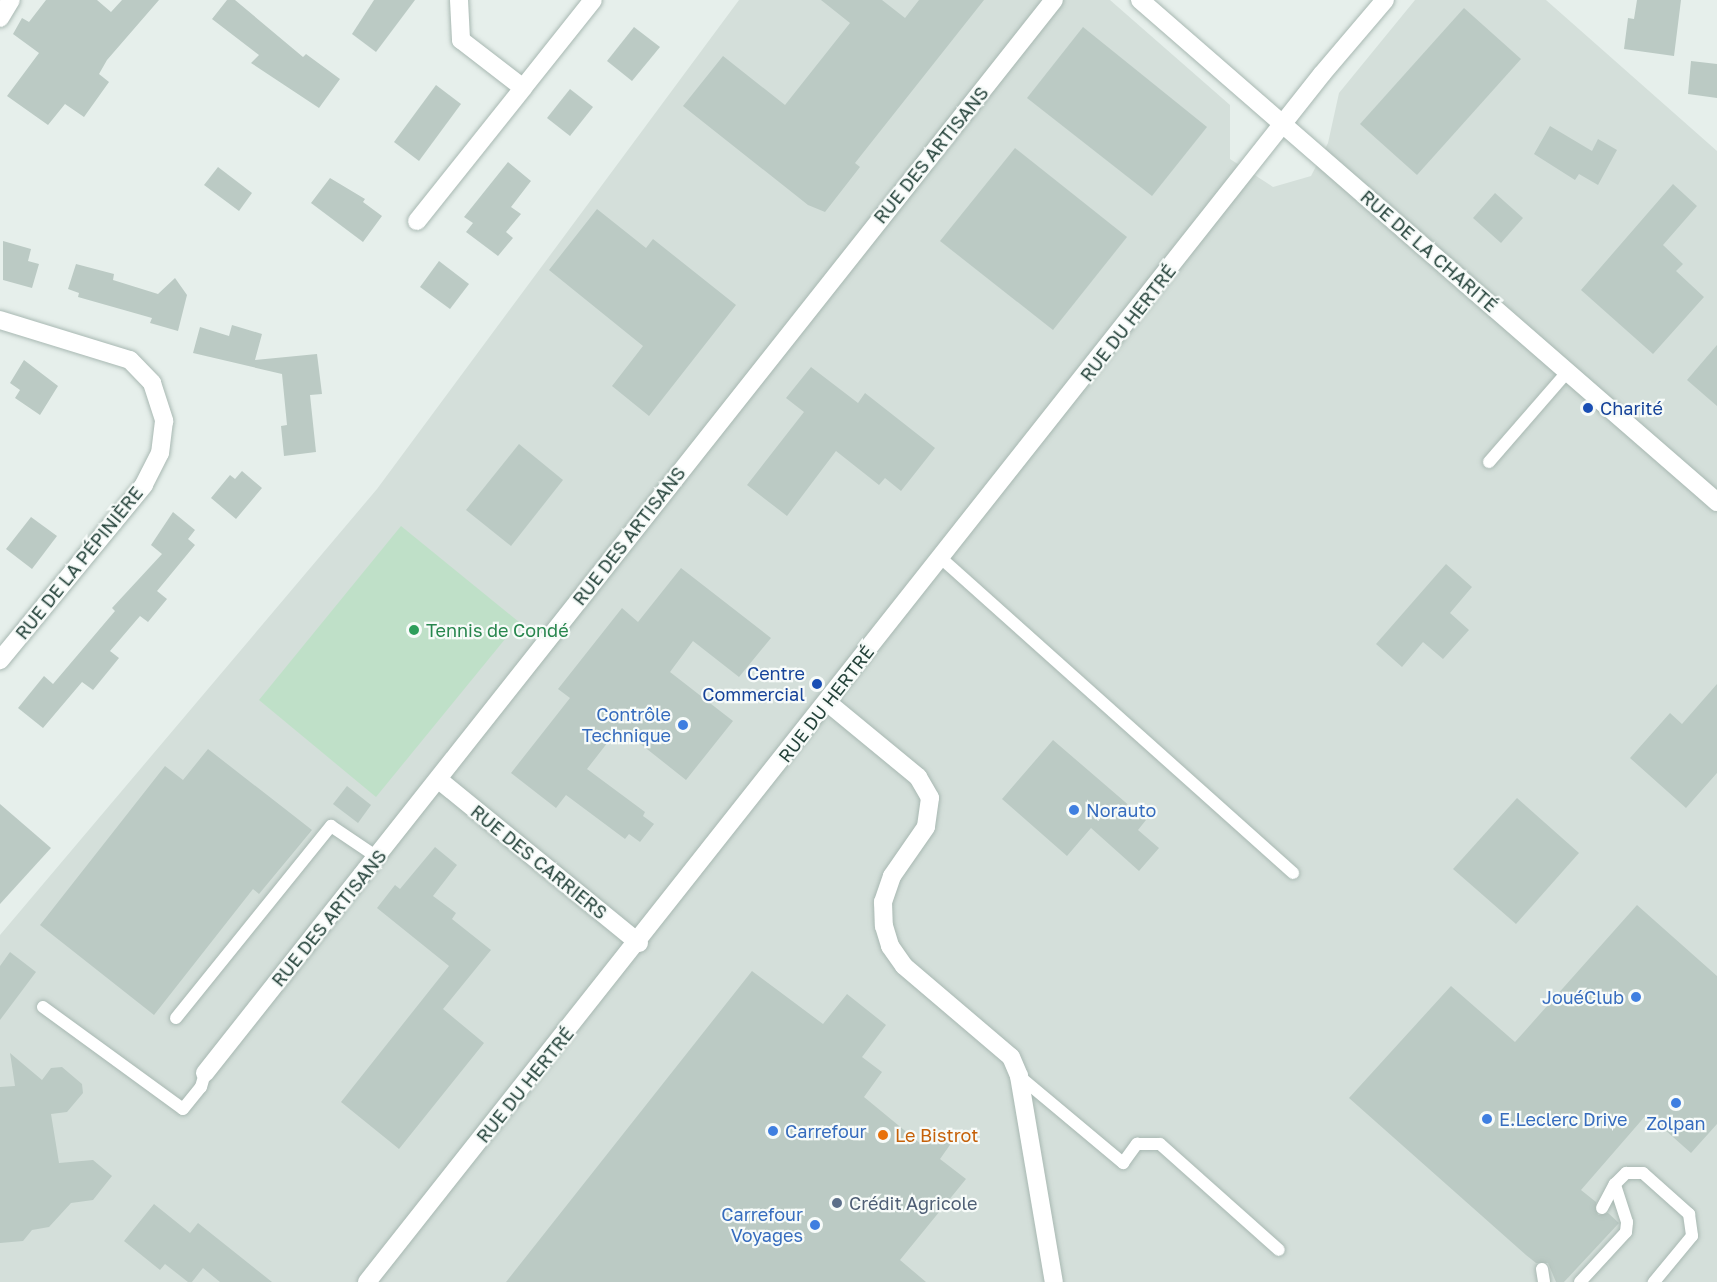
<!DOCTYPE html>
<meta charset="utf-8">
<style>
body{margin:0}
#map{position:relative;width:1717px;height:1282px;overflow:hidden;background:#e6efeb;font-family:"Golos Text",sans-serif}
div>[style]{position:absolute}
.built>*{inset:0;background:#d4dfda}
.green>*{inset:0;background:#bfe0c8}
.building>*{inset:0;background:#bbcac4}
.roads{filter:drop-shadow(0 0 2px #a8b8b2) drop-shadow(0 0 2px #a8b8b2)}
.service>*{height:12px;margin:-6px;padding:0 6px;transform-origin:6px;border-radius:6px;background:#fff}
.minor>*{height:18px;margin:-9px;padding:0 9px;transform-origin:9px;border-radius:9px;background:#fff}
.tertiary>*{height:18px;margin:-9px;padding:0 9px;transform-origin:9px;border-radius:9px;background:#fff}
.dots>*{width:16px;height:16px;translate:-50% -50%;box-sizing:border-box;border:3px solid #f7fbf9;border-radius:50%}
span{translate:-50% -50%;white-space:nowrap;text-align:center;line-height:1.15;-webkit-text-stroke:4.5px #f7fbf9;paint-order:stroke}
.street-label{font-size:18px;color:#24423a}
.transit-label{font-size:18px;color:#164399}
.left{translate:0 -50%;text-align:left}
.right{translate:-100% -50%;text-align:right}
.leisure-label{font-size:18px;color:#27864d}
.shop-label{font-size:18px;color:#366cbe}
.food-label{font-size:18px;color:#c56008}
.service-label{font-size:18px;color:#4e5e75}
</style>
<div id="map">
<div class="built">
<div style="clip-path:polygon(739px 0,1110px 0,1230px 105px,1230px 159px,1273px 187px,1311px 176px,1328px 143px,1339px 93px,1415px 0,1546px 0,1717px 151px,1717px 1282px,0 1282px,0 935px,377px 489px)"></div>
</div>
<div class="green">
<div style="clip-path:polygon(401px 526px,519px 622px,376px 797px,259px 700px)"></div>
</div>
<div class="building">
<div style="clip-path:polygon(46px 0,97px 0,111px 12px,122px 0,159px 0,107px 60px,99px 74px,109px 82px,84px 117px,65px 104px,48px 125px,7px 96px,39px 53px,13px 34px,22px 18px,29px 22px)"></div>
<div style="clip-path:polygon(227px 0,235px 0,303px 57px,306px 54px,340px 79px,319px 108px,251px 63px,259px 55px,212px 19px)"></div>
<div style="clip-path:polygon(374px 0,415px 0,376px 52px,352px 34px)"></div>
<div style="clip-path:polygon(821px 0,882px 0,905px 18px,919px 0,984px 0,855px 163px,860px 167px,825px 212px,808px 205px,683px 106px,723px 56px,785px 105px,850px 23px)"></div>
<div style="clip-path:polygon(1637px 0,1681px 0,1674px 56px,1624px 49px,1628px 18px,1634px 19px)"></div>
<div style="clip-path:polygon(1464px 8px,1521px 59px,1417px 175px,1360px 124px)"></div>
<div style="clip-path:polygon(634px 27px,660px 47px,632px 81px,607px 61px)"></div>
<div style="clip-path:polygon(1083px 27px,1207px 127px,1152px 196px,1027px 98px)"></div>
<div style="clip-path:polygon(1691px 61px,1717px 64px,1717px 98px,1688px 94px)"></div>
<div style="clip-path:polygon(436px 85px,461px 104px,419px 161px,394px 142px)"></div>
<div style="clip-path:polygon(570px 89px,593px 107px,570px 136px,547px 118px)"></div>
<div style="clip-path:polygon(1550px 126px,1592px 151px,1598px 139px,1617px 150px,1598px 185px,1579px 174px,1575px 180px,1534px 154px)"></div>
<div style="clip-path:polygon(1015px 148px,1127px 237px,1053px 330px,940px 241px)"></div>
<div style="clip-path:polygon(508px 162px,531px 181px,511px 207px,521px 214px,506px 232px,513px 238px,498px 256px,466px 232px,473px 223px,464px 217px)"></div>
<div style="clip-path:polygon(218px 167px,252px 193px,239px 211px,204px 185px)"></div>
<div style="clip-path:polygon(330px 178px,365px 199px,363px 202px,382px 216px,363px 242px,311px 203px)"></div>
<div style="clip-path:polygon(1673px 184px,1697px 206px,1663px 245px,1683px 264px,1676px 271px,1704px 297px,1653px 354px,1581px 290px)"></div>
<div style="clip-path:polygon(1495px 193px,1523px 218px,1501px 243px,1473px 218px)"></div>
<div style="clip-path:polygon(597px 209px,646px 248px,653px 239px,736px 305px,649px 416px,612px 386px,643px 346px,549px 270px)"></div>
<div style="clip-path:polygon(3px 241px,31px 249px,28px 261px,39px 264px,32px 288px,3px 280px)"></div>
<div style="clip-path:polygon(439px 261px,469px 284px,450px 309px,420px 287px)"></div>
<div style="clip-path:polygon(76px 264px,114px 274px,113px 280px,158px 294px,175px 278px,187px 295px,178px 331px,150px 323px,152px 318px,78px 297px,79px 293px,68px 289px)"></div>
<div style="clip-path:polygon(232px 325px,262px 334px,255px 360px,317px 354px,322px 394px,310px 395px,316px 452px,284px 456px,281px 426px,287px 425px,282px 374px,193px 353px,200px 327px,229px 336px)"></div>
<div style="clip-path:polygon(1717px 345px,1717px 406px,1687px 380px)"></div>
<div style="clip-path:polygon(24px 360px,58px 386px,40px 415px,15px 398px,20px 390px,10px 383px)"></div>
<div style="clip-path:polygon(811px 367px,858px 403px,865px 393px,935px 448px,901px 491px,885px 478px,879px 485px,836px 451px,787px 516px,747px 485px,804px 412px,786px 398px)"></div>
<div style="clip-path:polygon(519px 444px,563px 480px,511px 546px,466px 510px)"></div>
<div style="clip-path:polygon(242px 471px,262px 488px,236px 519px,211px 498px,230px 475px,235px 479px)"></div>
<div style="clip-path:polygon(173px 512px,195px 530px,188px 539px,195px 545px,157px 591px,167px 599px,148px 622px,140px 616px,110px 651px,119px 658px,93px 690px,82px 682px,43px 728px,18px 708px,44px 676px,53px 684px,115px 611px,112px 608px,162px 554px,151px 545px)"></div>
<div style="clip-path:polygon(31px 517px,57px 536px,32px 569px,6px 549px)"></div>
<div style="clip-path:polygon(1446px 564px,1472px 587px,1450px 613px,1469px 630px,1443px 659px,1423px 642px,1402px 667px,1376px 644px)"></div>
<div style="clip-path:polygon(681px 568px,771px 638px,739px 677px,693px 641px,670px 672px,733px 721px,686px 780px,623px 730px,619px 736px,615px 733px,587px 769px,645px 812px,643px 816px,654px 824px,640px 842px,629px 834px,625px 839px,566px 795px,556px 808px,511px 773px,570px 698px,558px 689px,622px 608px,638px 622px)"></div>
<div style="clip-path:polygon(1717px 684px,1717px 773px,1686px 808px,1630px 758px,1670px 713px,1682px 724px)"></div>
<div style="clip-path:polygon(1053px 740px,1146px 820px,1138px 830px,1159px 848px,1139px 871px,1091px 828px,1067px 856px,1002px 799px)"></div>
<div style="clip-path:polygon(208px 749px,312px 830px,259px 894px,253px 889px,154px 1015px,40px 925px,165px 766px,183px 780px)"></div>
<div style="clip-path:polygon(347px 786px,371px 805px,358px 823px,333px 804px)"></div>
<div style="clip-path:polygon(1517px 798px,1579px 853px,1516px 924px,1453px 869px)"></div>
<div style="clip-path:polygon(0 804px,51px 848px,0 904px)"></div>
<div style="clip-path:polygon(435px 847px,457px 865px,433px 896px,456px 913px,452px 919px,491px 950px,443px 1009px,484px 1043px,399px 1149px,341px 1102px,449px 966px,377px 908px,395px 885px,400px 889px)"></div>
<div style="clip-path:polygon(1637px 905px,1717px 976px,1717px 1124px,1691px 1153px,1647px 1114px,1581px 1190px,1596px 1202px,1598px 1215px,1608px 1213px,1619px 1223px,1564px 1282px,1556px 1282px,1548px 1263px,1536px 1263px,1526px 1255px,1349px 1098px,1451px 986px,1515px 1042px)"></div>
<div style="clip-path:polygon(10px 952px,36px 972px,0 1020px,0 966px)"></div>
<div style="clip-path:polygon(752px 971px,823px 1024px,847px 994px,886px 1025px,862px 1057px,882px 1072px,864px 1097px,921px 1144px,934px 1128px,952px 1142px,940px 1159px,966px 1179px,900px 1260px,926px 1282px,506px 1282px)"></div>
<div style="clip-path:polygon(10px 1053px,42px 1080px,51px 1068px,62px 1067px,82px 1084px,83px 1093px,67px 1112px,51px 1114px,59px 1163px,93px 1160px,112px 1176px,93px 1200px,71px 1203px,49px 1227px,32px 1230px,23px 1241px,0 1243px,0 1087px,15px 1086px)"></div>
<div style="clip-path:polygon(154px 1204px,190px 1233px,198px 1223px,272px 1282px,220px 1282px,203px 1268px,192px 1282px,188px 1282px,165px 1264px,160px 1270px,124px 1241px)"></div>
</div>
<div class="roads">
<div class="service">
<div style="left:1489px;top:462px;width:121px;rotate:-49deg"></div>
<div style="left:942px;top:559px;width:471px;rotate:41.8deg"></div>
<div style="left:43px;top:1007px;width:173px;rotate:36.1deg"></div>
<div style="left:183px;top:1109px;width:28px;rotate:-51deg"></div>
<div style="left:201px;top:1087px;width:15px;rotate:-74deg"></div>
<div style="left:176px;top:1018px;width:247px;rotate:-51.1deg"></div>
<div style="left:331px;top:826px;width:55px;rotate:34deg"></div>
<div style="left:1019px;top:1076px;width:136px;rotate:39.9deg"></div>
<div style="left:1123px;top:1163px;width:24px;rotate:-54deg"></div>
<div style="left:1137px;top:1144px;width:23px"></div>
<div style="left:1160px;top:1144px;width:159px;rotate:41.7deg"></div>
<div style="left:1602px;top:1208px;width:27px;rotate:-62deg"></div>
<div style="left:1615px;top:1184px;width:16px;rotate:-45deg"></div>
<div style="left:1626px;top:1173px;width:17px"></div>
<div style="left:1643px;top:1173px;width:62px;rotate:41.7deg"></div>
<div style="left:1689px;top:1214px;width:22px;rotate:82deg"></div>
<div style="left:1692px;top:1236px;width:60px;rotate:129.6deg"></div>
<div style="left:1542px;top:1269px;width:13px;rotate:81deg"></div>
<div style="left:1580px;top:1282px;width:68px;rotate:-47.4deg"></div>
<div style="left:1626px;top:1232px;width:10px;rotate:-84deg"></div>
<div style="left:1627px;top:1222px;width:40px;rotate:-108deg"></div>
</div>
<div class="minor">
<div style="left:459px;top:0;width:40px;rotate:87.1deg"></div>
<div style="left:461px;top:40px;width:78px;rotate:37.7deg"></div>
<div style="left:523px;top:88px;width:112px;rotate:-51.5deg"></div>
<div style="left:417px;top:221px;width:170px;rotate:-51.4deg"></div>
<div style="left:0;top:320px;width:136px;rotate:17.1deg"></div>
<div style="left:130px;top:360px;width:32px;rotate:46deg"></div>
<div style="left:152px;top:383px;width:40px;rotate:72deg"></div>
<div style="left:164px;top:421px;width:32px;rotate:97deg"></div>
<div style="left:160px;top:453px;width:36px;rotate:117deg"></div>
<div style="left:144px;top:485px;width:227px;rotate:129.4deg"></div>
<div style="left:827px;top:702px;width:118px;rotate:39.5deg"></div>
<div style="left:918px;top:777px;width:24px;rotate:60deg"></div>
<div style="left:930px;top:798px;width:29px;rotate:98deg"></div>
<div style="left:926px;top:827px;width:60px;rotate:124.8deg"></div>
<div style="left:892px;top:876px;width:28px;rotate:109deg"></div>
<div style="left:883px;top:902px;width:24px;rotate:88deg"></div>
<div style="left:884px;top:926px;width:21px;rotate:73deg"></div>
<div style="left:890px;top:946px;width:24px;rotate:55deg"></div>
<div style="left:904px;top:966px;width:140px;rotate:40.4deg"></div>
<div style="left:1011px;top:1057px;width:21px;rotate:67deg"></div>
<div style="left:1019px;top:1076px;width:209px;rotate:80.4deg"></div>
<div style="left:439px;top:780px;width:258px;rotate:39.2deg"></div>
<div style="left:205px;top:1073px;width:1368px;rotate:-51.65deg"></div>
<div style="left:367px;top:1282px;width:1540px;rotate:-51.67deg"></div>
<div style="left:1322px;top:74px;width:97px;rotate:-49.6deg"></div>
</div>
<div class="tertiary">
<div style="left:1140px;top:0;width:765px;rotate:41.02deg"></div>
<div style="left:0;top:18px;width:21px;rotate:-59deg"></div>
</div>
</div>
<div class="dots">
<div style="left:1588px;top:408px;background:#1a4fb4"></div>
<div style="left:414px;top:630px;background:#2e9e5b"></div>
<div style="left:817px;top:684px;background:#1a4fb4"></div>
<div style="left:683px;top:725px;background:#3f7fe0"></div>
<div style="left:1074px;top:810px;background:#3f7fe0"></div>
<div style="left:1636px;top:997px;background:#3f7fe0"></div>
<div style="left:1676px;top:1103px;background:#3f7fe0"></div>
<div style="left:1487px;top:1119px;background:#3f7fe0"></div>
<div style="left:773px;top:1131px;background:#3f7fe0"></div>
<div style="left:883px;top:1135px;background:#e8710a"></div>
<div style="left:837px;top:1203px;background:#5c6f8a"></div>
<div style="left:815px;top:1225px;background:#3f7fe0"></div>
</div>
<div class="street-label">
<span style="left:931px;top:155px;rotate:-51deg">RUE DES ARTISANS</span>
<span style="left:1429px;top:251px;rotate:41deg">RUE DE LA CHARITÉ</span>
<span style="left:1128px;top:323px;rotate:-52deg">RUE DU HERTRÉ</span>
<span style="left:629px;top:536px;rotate:-52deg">RUE DES ARTISANS</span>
<span style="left:79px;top:563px;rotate:-51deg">RUE DE LA PÉPINIÈRE</span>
<span style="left:826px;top:704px;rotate:-52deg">RUE DU HERTRÉ</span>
<span style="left:539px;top:862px;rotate:39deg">RUE DES CARRIERS</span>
<span style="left:329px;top:918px;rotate:-51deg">RUE DES ARTISANS</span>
<span style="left:525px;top:1085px;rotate:-51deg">RUE DU HERTRÉ</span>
</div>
<div class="transit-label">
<span class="left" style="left:1600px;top:408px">Charité</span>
<span class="right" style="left:805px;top:684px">Centre<br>Commercial</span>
</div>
<div class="leisure-label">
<span class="left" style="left:426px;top:630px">Tennis de Condé</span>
</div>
<div class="shop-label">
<span class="right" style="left:671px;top:725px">Contrôle<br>Technique</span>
<span class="left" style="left:1086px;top:810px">Norauto</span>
<span class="right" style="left:1624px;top:997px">JouéClub</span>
<span class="left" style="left:1499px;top:1119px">E.Leclerc Drive</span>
<span style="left:1676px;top:1123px">Zolpan</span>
<span class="left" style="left:785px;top:1131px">Carrefour</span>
<span class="right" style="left:803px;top:1225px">Carrefour<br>Voyages</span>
</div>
<div class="food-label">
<span class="left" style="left:895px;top:1135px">Le Bistrot</span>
</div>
<div class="service-label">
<span class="left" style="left:849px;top:1203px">Crédit Agricole</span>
</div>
</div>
